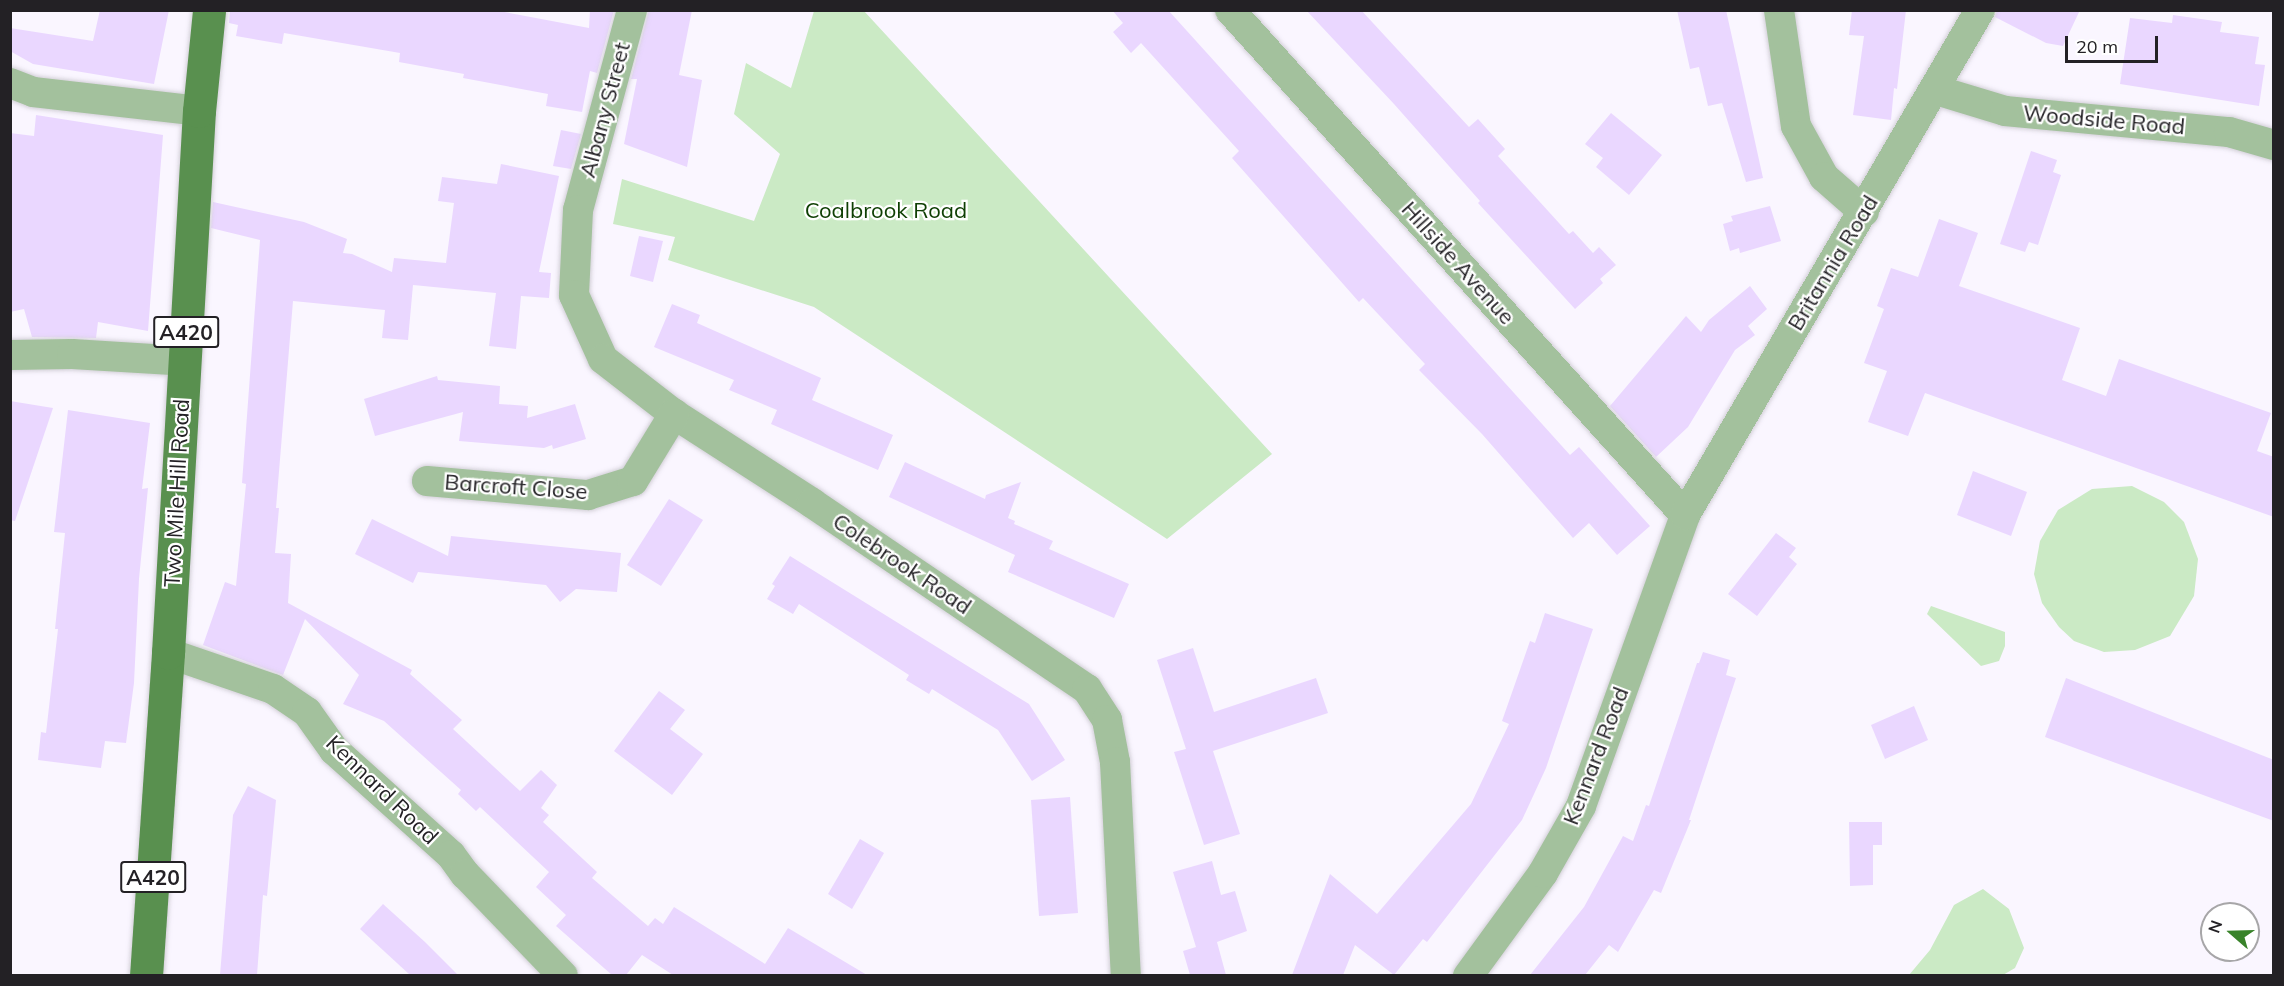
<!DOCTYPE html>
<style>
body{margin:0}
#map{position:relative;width:2284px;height:986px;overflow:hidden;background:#faf6ff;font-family:Mulish,sans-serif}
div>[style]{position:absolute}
.green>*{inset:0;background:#cbeac5}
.building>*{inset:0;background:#ead7ff}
.roads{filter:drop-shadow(0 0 2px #d3d0d8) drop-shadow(0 0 2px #d3d0d8)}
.street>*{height:30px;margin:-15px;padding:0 15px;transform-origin:15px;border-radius:15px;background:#a3c19d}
.primary>*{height:33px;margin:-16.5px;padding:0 16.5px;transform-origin:16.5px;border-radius:16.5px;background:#59904f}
span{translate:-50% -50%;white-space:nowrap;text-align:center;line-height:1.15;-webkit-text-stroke:4.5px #fff;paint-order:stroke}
.shield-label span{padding:2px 4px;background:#fff;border:2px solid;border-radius:4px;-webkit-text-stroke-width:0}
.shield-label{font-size:21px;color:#232125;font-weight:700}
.street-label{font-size:22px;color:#232125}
.park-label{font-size:22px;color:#0e3f03}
.frame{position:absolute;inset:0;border:12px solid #232125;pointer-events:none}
.north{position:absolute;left:2200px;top:902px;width:60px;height:60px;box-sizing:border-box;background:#fff;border:2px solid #a7a6a8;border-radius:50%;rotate:290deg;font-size:16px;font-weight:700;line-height:24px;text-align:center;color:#232125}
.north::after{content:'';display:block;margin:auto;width:21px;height:27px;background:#39832a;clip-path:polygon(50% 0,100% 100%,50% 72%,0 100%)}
.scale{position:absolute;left:2065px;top:36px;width:93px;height:27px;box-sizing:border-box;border:3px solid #232125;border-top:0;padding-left:8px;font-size:18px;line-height:21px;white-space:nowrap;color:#232125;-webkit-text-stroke:4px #fff;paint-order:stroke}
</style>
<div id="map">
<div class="green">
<div style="clip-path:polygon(814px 11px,864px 11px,1272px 454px,1167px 539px,814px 307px,668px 260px,675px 237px,613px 224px,622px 179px,754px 221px,780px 154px,734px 114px,746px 63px,791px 88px)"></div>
<div style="clip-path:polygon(2132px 486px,2164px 502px,2184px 522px,2198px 559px,2194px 596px,2170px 636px,2135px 650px,2104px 652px,2074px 641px,2059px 627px,2042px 603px,2034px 574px,2040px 541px,2058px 510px,2092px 489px)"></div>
<div style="clip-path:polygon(1931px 606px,2005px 632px,2005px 646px,1999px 661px,1981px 666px,1927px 614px)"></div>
<div style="clip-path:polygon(1983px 889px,2009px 909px,2024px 948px,2015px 968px,2003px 975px,1909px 975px,1930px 950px,1954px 905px)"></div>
</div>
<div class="building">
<div style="clip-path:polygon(100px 10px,169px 10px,154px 84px,33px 64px,10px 51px,10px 28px,93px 41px)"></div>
<div style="clip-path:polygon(230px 10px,494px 10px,589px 28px,590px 10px,614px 10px,597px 73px,590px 71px,582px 112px,546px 106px,548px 94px,463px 78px,464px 74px,399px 62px,400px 53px,284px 33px,282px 44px,236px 36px,238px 25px,229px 23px)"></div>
<div style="clip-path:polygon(649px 10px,692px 10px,679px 75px,702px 80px,687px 167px,624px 144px,637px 79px,631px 79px)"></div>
<div style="clip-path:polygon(1112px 10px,1168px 10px,1570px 455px,1579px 447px,1650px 526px,1617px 555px,1589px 523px,1573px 538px,1482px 434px,1419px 370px,1425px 364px,1363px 298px,1359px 302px,1232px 158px,1239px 151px,1141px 43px,1131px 53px,1113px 32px,1123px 23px)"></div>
<div style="clip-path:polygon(1306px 10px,1361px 10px,1469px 127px,1478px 119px,1505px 149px,1498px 156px,1569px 234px,1573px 231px,1593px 253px,1599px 247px,1616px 265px,1600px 279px,1603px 283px,1575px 309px,1478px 203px,1480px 201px,1394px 104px)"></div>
<div style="clip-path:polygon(1677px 10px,1726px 10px,1763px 178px,1746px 182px,1722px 103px,1708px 106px,1699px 67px,1690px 69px)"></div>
<div style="clip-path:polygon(1852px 10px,1906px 10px,1897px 89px,1894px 88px,1891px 120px,1853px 115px,1864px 36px,1849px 35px)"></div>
<div style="clip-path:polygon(1997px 10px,2080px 10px,2063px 46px,2046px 43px,1995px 17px)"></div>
<div style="clip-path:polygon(2173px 15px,2222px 22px,2220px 32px,2259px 37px,2255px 64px,2265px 65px,2259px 106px,2120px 84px,2130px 18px,2172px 23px)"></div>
<div style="clip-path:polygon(1611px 113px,1662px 155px,1629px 195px,1596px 167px,1603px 158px,1585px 144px)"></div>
<div style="clip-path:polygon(36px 115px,163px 135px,148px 331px,98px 322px,96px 338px,32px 337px,24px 309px,10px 312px,10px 133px,34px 136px)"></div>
<div style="clip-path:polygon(561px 130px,581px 134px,571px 169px,553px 166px)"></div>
<div style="clip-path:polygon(2031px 151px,2057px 160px,2053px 172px,2061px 175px,2038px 245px,2029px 242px,2025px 252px,2000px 244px)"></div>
<div style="clip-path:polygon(501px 164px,559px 176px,539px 272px,551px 273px,549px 298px,521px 296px,516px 349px,489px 346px,496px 293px,413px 285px,408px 340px,382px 338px,385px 310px,293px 301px,276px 508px,279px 508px,275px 553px,291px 554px,288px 603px,412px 670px,410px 674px,462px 720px,453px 729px,520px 791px,541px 770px,557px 785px,541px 808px,549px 815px,543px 822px,597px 872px,592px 878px,648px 926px,655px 918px,663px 924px,674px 907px,765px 964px,788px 928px,867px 975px,673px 975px,642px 955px,626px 975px,612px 975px,556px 926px,566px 915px,536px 887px,549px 872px,480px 807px,476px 811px,458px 794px,461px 790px,384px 721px,343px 704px,359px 675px,305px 619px,283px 675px,203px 645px,225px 582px,236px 586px,246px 484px,242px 483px,260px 240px,211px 228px,213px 202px,304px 222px,347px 239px,343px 253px,352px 254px,392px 272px,394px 258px,446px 263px,454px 203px,438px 201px,442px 177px,497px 184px)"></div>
<div style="clip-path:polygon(1770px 206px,1781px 241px,1740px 253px,1739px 248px,1730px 251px,1723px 224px,1733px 221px,1731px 216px)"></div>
<div style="clip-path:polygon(1939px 219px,1978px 233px,1959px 286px,2080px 328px,2062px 380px,2106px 396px,2119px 359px,2271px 413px,2257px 451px,2274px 457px,2274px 517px,1925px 393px,1908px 436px,1868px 422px,1887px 371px,1864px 363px,1884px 309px,1877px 306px,1891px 268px,1918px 277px)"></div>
<div style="clip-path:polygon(639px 236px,663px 241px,653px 282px,630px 276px)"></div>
<div style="clip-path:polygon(1750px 286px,1767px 309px,1748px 326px,1755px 335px,1735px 350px,1688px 427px,1656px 457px,1610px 406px,1686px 316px,1701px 332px,1709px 320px)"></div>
<div style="clip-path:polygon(672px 304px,700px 315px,697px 323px,821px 378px,812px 400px,893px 435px,878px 470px,771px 424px,777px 410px,729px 390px,734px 380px,654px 347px)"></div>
<div style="clip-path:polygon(437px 376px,438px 380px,500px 386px,499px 404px,528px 406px,527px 418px,575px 404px,586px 439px,553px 449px,552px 445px,544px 448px,459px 441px,463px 412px,375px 436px,364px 399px)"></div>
<div style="clip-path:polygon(10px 401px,53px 408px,15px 521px,10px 520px)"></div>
<div style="clip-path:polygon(68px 410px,150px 423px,142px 489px,148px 488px,139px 579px,134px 683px,126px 743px,105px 741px,101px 768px,38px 760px,41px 732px,46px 733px,58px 629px,55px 629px,65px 533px,54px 532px)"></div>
<div style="clip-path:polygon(905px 462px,985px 499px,986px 495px,1021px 482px,1008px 518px,1015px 521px,1014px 524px,1053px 541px,1049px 549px,1129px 584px,1114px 618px,1008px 572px,1015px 555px,889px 497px)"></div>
<div style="clip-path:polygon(1973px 471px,2027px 492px,2011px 536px,1957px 515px)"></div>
<div style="clip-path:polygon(669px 499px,703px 520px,661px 586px,627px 565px)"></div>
<div style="clip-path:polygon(372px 519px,448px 556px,451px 536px,621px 553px,617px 592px,576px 589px,560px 602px,546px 585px,418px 572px,413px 583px,355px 554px)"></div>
<div style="clip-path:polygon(1776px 533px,1796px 548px,1789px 557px,1797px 564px,1757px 616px,1728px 594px)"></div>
<div style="clip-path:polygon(790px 556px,1029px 704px,1065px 760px,1032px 781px,998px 730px,932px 689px,929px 694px,906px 680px,909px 675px,799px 604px,793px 614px,767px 599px,775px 586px,772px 584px)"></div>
<div style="clip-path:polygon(1545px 613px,1593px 629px,1546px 768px,1522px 820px,1427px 942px,1423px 939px,1394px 975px,1355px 945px,1343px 975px,1292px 975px,1330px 874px,1377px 914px,1471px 804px,1509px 724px,1502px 721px,1530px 641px,1535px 643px)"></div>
<div style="clip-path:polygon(1193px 648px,1214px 712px,1316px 678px,1328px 713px,1213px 751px,1240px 834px,1204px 845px,1174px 752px,1186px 749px,1157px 660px)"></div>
<div style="clip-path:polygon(1703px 652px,1730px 660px,1726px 675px,1736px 678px,1689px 820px,1691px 820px,1661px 893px,1654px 890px,1618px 952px,1609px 945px,1585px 975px,1530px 975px,1584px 907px,1623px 836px,1633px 841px,1646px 805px,1649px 806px,1697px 663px,1699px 663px)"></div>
<div style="clip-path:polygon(2066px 678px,2274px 760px,2274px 821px,2045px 737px)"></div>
<div style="clip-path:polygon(659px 691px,685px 710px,670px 729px,703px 754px,672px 795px,614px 751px)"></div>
<div style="clip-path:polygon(1914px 706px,1928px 740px,1885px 759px,1871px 725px)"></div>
<div style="clip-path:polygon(248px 786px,276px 800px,267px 896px,263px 895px,257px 975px,220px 975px,233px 815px)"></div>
<div style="clip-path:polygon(1070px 797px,1078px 913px,1039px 916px,1031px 800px)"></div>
<div style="clip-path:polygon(1849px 822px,1882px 822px,1882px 845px,1873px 845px,1873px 885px,1850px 886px)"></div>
<div style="clip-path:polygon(860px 839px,884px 853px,852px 909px,828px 894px)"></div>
<div style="clip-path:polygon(1212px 861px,1221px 895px,1235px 891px,1247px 931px,1217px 942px,1226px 975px,1190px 975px,1183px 951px,1196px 947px,1173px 872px)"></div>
<div style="clip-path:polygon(383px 904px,425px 942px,458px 975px,410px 975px,360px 929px)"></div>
</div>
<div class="roads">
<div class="street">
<div style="left:632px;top:10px;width:207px;rotate:105.1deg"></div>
<div style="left:578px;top:210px;width:85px;rotate:92.7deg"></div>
<div style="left:574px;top:295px;width:70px;rotate:65.6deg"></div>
<div style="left:603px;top:359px;width:90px;rotate:37.8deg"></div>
<div style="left:674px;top:414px;width:164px;rotate:32.8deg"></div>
<div style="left:812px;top:503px;width:332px;rotate:34.1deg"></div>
<div style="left:1087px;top:689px;width:37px;rotate:57deg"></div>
<div style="left:1107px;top:720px;width:43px;rotate:79.2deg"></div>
<div style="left:1115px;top:762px;width:214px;rotate:87.1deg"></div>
<div style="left:1230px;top:10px;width:680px;rotate:47.98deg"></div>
<div style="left:1779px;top:10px;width:117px;rotate:81.7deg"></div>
<div style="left:1796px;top:126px;width:58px;rotate:61.2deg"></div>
<div style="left:1824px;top:177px;width:53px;rotate:41.2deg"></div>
<div style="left:10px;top:83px;width:25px;rotate:21deg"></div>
<div style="left:33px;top:92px;width:167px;rotate:6.5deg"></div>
<div style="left:1936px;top:90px;width:72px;rotate:16.9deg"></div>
<div style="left:2005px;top:111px;width:225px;rotate:5.4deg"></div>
<div style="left:2229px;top:132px;width:47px;rotate:16.1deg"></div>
<div style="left:10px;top:355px;width:62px;rotate:-0.9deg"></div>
<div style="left:72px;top:354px;width:113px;rotate:3.5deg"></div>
<div style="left:427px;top:481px;width:162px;rotate:5deg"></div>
<div style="left:588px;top:495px;width:47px;rotate:-17.3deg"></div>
<div style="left:633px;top:481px;width:79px;rotate:-58.5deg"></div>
<div style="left:168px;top:653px;width:111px;rotate:18.9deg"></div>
<div style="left:273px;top:689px;width:41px;rotate:34.1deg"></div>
<div style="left:307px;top:712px;width:47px;rotate:54.6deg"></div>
<div style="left:334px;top:750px;width:157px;rotate:41.9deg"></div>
<div style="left:451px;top:855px;width:24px;rotate:54deg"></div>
<div style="left:465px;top:874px;width:141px;rotate:46.1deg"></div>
<div style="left:1468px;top:976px;width:127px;rotate:-53.9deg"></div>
<div style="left:1543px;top:873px;width:77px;rotate:-60.4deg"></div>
<div style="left:1581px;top:806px;width:309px;rotate:-70.3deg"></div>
<div style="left:1685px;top:515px;width:585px;rotate:-59.71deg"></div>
</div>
<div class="primary">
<div style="left:146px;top:976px;width:324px;rotate:-86.1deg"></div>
<div style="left:168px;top:653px;width:543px;rotate:-86.73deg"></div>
<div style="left:199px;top:111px;width:101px;rotate:-84.3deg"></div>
</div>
</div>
<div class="shield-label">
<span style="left:186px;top:332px">A420</span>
<span style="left:153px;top:877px">A420</span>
</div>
<div class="street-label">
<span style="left:605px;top:110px;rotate:-75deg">Albany Street</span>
<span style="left:2104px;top:120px;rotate:5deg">Woodside Road</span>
<span style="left:1458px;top:263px;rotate:48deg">Hillside Avenue</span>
<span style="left:1833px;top:263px;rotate:-59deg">Britannia Road</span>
<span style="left:516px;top:487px;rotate:4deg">Barcroft Close</span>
<span style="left:177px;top:493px;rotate:-87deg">Two Mile Hill Road</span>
<span style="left:902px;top:564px;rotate:34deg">Colebrook Road</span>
<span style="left:1596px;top:756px;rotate:-69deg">Kennard Road</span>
<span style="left:382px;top:790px;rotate:44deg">Kennard Road</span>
</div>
<div class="park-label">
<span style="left:886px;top:211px">Coalbrook Road</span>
</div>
<div class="frame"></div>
<div class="north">N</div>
<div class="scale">20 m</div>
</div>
